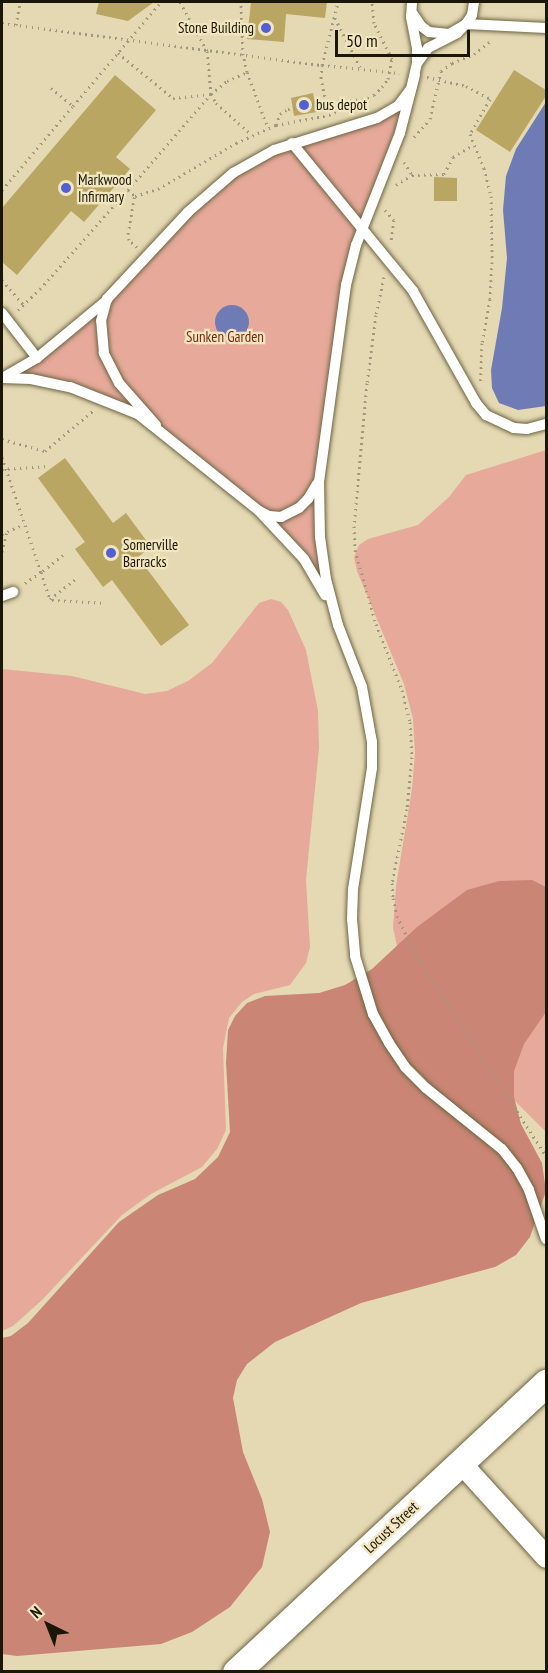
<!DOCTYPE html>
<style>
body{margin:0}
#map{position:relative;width:548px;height:1673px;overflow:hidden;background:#e4d9b3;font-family:"PT Sans Narrow",sans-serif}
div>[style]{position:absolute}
.green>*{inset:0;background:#e6a99a}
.forest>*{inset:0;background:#ca8574}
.water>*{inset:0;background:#6f7bb5}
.round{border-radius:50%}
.building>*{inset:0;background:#b9a663}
.path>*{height:3px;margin-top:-1.5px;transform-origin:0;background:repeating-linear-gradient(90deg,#a0987a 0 1.5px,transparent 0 6px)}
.roads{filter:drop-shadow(0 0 2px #6e6442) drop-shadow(0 0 2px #6e6442)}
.service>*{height:10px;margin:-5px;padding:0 5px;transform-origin:5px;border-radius:5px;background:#fff}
.minor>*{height:21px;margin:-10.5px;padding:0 10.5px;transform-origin:10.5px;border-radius:10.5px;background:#fff}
.tertiary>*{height:27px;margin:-13.5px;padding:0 13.5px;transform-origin:13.5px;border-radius:13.5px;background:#fff}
.dots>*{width:16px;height:16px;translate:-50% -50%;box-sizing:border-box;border:3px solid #f1e6bf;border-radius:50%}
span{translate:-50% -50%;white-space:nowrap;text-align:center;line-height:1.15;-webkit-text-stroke:4.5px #f1e6bf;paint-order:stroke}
.poi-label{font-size:15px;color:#1b1708}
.right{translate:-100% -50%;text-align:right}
.left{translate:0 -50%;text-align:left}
.park-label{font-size:15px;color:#7d2917}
.street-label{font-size:15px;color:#1b1708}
.frame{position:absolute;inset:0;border:3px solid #1b1708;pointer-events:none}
.north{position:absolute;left:18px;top:1595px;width:60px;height:60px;-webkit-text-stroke:4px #f1e6bf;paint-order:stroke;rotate:317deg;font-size:16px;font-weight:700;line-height:24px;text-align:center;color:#1b1708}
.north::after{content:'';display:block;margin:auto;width:21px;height:27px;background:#1b1708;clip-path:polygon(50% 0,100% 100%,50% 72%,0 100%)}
.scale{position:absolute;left:335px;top:30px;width:135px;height:27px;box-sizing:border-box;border:3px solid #1b1708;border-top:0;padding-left:8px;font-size:18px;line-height:21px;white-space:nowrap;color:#1b1708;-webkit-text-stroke:4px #f1e6bf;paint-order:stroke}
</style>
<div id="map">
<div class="green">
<div style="clip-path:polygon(411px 89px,356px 245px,322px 447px,322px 586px,289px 541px,156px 425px,112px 401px,4px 377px,75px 328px,188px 212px,252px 161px,377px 118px)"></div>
<div style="clip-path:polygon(546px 450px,546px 1132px,496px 1082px,402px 968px,393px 928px,396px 886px,412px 789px,415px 753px,413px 719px,404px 684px,357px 571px,354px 557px,359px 545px,368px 539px,418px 525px,449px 497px,466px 475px)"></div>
<div style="clip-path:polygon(271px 599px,281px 602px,288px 610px,306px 650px,318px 711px,319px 748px,306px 880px,310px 947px,306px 963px,290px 985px,254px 994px,242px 1002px,229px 1018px,223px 1048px,226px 1130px,217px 1149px,202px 1167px,151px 1194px,122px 1215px,42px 1300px,13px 1326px,2px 1331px,2px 669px,72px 676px,145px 694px,167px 691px,188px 681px,212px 663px,259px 603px)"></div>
</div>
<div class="forest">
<div style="clip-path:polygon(532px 880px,546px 887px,546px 1012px,524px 1044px,514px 1071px,514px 1097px,521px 1124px,542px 1163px,546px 1191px,530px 1237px,516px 1255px,495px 1267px,361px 1303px,275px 1342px,247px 1364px,237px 1380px,233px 1398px,243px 1452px,262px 1499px,270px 1532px,262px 1567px,230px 1607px,192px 1632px,161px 1644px,17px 1656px,2px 1654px,2px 1338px,11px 1336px,28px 1323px,119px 1222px,158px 1195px,195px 1179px,218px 1157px,230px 1132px,226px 1063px,228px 1030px,235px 1016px,247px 1003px,265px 996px,319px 993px,345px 985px,372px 969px,417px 927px,467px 890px,499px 881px)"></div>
</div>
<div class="water">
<div style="clip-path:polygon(546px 102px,546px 406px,518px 410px,499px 403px,492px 388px,491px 370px,502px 308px,507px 258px,503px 210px,506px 176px,516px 149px)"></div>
<div class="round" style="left:215px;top:305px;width:34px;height:34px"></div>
</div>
<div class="building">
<div style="clip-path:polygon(99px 2px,154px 2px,128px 21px,96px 14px)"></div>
<div style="clip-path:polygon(251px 2px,327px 2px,325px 18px,286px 14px,284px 42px,247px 39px)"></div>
<div style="clip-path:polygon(514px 70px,546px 90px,546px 96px,510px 152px,476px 130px)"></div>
<div style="clip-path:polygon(115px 75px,156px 110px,116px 157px,130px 169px,84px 222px,71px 211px,17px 275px,2px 262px,2px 208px)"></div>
<div style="clip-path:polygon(313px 93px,317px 112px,294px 116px,291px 98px)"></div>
<div style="clip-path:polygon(434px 177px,457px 178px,457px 201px,434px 201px)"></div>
<div style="clip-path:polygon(65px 458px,113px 523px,126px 513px,151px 547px,138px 557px,189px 625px,161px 646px,112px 580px,103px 587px,75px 549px,85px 542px,38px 478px)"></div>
</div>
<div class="path">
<div style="left:180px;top:2px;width:56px;rotate:61.1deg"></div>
<div style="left:207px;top:51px;width:43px;rotate:84.7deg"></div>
<div style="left:211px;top:94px;width:10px;rotate:61deg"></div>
<div style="left:216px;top:103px;width:48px;rotate:41.6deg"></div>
<div style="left:335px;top:18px;width:55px;rotate:63deg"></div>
<div style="left:2px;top:23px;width:323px;rotate:7.5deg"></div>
<div style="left:322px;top:65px;width:65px;rotate:-75.7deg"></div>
<div style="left:16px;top:25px;width:23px;rotate:-80deg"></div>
<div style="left:118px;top:53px;width:71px;rotate:39.3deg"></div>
<div style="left:173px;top:98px;width:37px;rotate:-6deg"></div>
<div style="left:247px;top:72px;width:60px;rotate:69.4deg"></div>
<div style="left:427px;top:77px;width:40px;rotate:13deg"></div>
<div style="left:466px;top:86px;width:27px;rotate:28deg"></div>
<div style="left:490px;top:99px;width:40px;rotate:119.7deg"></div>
<div style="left:470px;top:134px;width:37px;rotate:68deg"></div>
<div style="left:484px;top:168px;width:29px;rotate:76deg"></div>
<div style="left:491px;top:196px;width:66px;rotate:89.1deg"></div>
<div style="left:492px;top:262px;width:37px;rotate:93deg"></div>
<div style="left:490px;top:299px;width:45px;rotate:100.3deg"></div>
<div style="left:482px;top:343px;width:38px;rotate:92deg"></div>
<div style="left:51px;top:88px;width:28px;rotate:39deg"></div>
<div style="left:73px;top:106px;width:136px;rotate:-49.8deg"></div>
<div style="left:326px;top:102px;width:25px;rotate:-102deg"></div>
<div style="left:321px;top:78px;width:13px;rotate:-86deg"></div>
<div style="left:322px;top:65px;width:78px;rotate:5.9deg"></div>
<div style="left:276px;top:125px;width:54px;rotate:-10.7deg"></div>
<div style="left:329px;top:115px;width:49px;rotate:-24deg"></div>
<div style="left:374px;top:95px;width:11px;rotate:-45deg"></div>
<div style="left:382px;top:87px;width:10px;rotate:-53deg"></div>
<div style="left:388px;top:79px;width:20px;rotate:-79deg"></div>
<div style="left:392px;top:59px;width:40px;rotate:-116.6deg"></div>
<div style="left:374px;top:23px;width:21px;rotate:-95deg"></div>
<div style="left:414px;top:137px;width:24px;rotate:-48deg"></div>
<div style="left:430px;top:119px;width:49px;rotate:-77.1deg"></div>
<div style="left:441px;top:71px;width:14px;rotate:-36deg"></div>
<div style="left:452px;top:63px;width:24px;rotate:-22deg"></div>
<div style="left:474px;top:54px;width:23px;rotate:-38deg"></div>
<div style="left:404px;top:162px;width:15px;rotate:58deg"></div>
<div style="left:396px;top:185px;width:19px;rotate:-32deg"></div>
<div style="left:412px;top:175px;width:32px;rotate:-2deg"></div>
<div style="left:444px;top:174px;width:19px;rotate:-62deg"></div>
<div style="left:453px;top:157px;width:23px;rotate:-31deg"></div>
<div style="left:2px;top:190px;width:109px;rotate:-49.9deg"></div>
<div style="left:128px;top:190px;width:127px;rotate:-49.2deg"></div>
<div style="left:211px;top:94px;width:21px;rotate:-39deg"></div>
<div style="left:227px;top:81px;width:22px;rotate:-24deg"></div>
<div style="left:247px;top:72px;width:17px;rotate:-103deg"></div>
<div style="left:243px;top:55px;width:53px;rotate:-92.2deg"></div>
<div style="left:385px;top:210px;width:13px;rotate:48deg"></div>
<div style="left:394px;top:220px;width:21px;rotate:98deg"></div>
<div style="left:137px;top:247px;width:11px;rotate:-139deg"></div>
<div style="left:129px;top:240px;width:6px;rotate:-99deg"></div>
<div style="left:128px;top:234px;width:39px;rotate:-80deg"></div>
<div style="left:135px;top:196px;width:24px;rotate:-17deg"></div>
<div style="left:158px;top:189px;width:91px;rotate:-30.5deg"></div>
<div style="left:236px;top:143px;width:44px;rotate:-24.2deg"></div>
<div style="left:276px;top:125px;width:12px;rotate:-70deg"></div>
<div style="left:280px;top:114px;width:9px;rotate:-32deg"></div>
<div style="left:288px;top:109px;width:33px;rotate:-12deg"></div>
<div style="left:320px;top:102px;width:45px;rotate:-3.8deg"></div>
<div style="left:384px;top:277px;width:39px;rotate:102deg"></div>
<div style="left:376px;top:315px;width:69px;rotate:97.5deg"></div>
<div style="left:367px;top:383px;width:144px;rotate:95.2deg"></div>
<div style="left:354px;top:526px;width:24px;rotate:88deg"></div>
<div style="left:355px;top:550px;width:77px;rotate:74.2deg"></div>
<div style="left:376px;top:624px;width:71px;rotate:68.5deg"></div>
<div style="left:402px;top:690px;width:33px;rotate:76deg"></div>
<div style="left:410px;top:722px;width:35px;rotate:87deg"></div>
<div style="left:412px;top:757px;width:52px;rotate:95.5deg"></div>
<div style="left:407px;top:809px;width:76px;rotate:101.5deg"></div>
<div style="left:392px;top:883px;width:15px;rotate:86deg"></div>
<div style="left:393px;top:898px;width:18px;rotate:77deg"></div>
<div style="left:397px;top:916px;width:43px;rotate:64deg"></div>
<div style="left:416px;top:955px;width:239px;rotate:57.1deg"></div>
<div style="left:2px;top:280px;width:33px;rotate:49deg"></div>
<div style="left:18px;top:310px;width:30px;rotate:-44deg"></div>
<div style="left:40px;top:289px;width:132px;rotate:-48.4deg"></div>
<div style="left:128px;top:190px;width:9px;rotate:41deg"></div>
<div style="left:2px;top:439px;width:45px;rotate:15.6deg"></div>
<div style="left:45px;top:451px;width:64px;rotate:-39.9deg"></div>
<div style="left:2px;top:457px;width:121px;rotate:71.3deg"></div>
<div style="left:41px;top:572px;width:21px;rotate:145deg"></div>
<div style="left:2px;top:469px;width:45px;rotate:-3.8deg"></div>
<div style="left:2px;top:534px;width:24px;rotate:-24deg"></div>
<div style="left:2px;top:552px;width:21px;rotate:-76deg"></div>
<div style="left:63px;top:555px;width:28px;rotate:142deg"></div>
<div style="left:41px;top:572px;width:28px;rotate:72deg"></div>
<div style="left:50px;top:599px;width:33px;rotate:-38deg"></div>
<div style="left:52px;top:600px;width:52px;rotate:3.3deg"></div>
</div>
<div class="roads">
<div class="service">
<div style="left:413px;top:14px;width:14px;rotate:56deg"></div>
<div style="left:421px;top:26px;width:10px;rotate:37deg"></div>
<div style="left:429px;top:32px;width:20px;rotate:6deg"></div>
<div style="left:449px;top:34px;width:20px;rotate:-30deg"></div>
<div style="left:466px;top:24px;width:11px;rotate:-56deg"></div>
<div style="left:472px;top:15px;width:13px;rotate:-81deg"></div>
<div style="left:418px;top:62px;width:17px;rotate:-54deg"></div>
<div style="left:428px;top:48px;width:33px;rotate:-27deg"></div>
<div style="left:457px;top:33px;width:13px;rotate:-45deg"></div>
<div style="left:466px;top:24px;width:80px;rotate:2.9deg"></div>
<div style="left:415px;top:75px;width:60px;rotate:104.5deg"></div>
<div style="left:400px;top:133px;width:120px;rotate:111.4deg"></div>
<div style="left:356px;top:245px;width:41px;rotate:104deg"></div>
<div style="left:346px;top:285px;width:198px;rotate:97.8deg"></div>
<div style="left:319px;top:481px;width:56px;rotate:89deg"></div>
<div style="left:320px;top:537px;width:42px;rotate:81.9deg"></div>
<div style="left:326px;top:579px;width:48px;rotate:75.4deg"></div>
<div style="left:338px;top:625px;width:66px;rotate:68.8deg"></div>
<div style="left:362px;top:687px;width:56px;rotate:79.7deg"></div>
<div style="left:372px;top:742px;width:26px;rotate:90deg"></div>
<div style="left:372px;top:768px;width:123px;rotate:98.9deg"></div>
<div style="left:353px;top:890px;width:29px;rotate:92deg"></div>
<div style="left:352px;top:919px;width:37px;rotate:85deg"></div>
<div style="left:355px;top:956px;width:61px;rotate:72.8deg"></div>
<div style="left:373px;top:1014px;width:33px;rotate:61deg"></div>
<div style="left:389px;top:1043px;width:29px;rotate:56deg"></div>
<div style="left:405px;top:1067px;width:30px;rotate:45deg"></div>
<div style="left:426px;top:1088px;width:97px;rotate:38.8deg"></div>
<div style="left:502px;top:1149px;width:24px;rotate:52deg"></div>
<div style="left:517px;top:1168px;width:25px;rotate:61deg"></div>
<div style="left:529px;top:1190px;width:52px;rotate:70.9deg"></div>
<div style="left:292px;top:143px;width:191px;rotate:50.7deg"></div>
<div style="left:413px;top:291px;width:129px;rotate:60.6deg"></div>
<div style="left:476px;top:403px;width:16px;rotate:50deg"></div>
<div style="left:486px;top:415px;width:31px;rotate:25deg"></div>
<div style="left:514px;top:428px;width:13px;rotate:4deg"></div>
<div style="left:527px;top:429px;width:20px;rotate:-15deg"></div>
<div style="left:2px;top:313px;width:57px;rotate:52.1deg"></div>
<div style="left:4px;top:377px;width:38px;rotate:-30deg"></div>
<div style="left:37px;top:358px;width:91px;rotate:-39.6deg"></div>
<div style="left:2px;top:378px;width:29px;rotate:2deg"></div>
<div style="left:31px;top:379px;width:40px;rotate:12deg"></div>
<div style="left:70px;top:387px;width:73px;rotate:21.7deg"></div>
<div style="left:138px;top:414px;width:155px;rotate:38.7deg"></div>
<div style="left:259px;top:511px;width:11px;rotate:27deg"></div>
<div style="left:269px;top:516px;width:12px;rotate:5deg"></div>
<div style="left:281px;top:517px;width:20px;rotate:-27deg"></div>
<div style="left:299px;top:508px;width:13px;rotate:-45deg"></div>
<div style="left:308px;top:499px;width:17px;rotate:-59deg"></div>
<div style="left:156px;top:425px;width:56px;rotate:-131.4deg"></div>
<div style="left:119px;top:383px;width:34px;rotate:-117deg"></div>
<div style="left:104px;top:353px;width:32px;rotate:-95deg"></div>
<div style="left:101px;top:321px;width:23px;rotate:-75deg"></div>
<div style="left:107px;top:299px;width:119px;rotate:-47deg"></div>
<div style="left:188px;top:212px;width:60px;rotate:-40.9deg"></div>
<div style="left:233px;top:173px;width:47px;rotate:-29.3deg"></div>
<div style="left:274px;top:150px;width:108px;rotate:-17.3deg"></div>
<div style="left:377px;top:118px;width:24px;rotate:-30deg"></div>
<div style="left:398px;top:106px;width:21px;rotate:-53deg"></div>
<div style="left:411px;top:89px;width:27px;rotate:-77deg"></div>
<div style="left:417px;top:63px;width:15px;rotate:-90deg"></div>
<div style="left:417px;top:48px;width:32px;rotate:-101deg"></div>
<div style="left:411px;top:17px;width:15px;rotate:-86deg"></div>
<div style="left:261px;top:513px;width:63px;rotate:46.9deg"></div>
<div style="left:304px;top:559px;width:42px;rotate:59.7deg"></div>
<div style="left:2px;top:596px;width:12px;rotate:-20deg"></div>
</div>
<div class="minor">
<div style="left:460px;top:1462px;width:128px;rotate:47.8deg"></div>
</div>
<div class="tertiary">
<div style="left:236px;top:1672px;width:424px;rotate:-43deg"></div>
</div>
</div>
<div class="dots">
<div style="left:266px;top:28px;background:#535fd5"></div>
<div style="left:304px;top:105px;background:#535fd5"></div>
<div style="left:66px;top:188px;background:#535fd5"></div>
<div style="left:111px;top:553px;background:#535fd5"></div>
</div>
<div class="poi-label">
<span class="right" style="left:254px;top:28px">Stone Building</span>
<span class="left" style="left:316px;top:105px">bus depot</span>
<span class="left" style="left:78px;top:188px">Markwood<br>Infirmary</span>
<span class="left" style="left:123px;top:553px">Somerville<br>Barracks</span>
</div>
<div class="park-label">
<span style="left:225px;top:337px">Sunken Garden</span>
</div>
<div class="street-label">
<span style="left:391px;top:1527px;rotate:-43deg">Locust Street</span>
</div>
<div class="frame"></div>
<div class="north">N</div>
<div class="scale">50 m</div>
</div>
